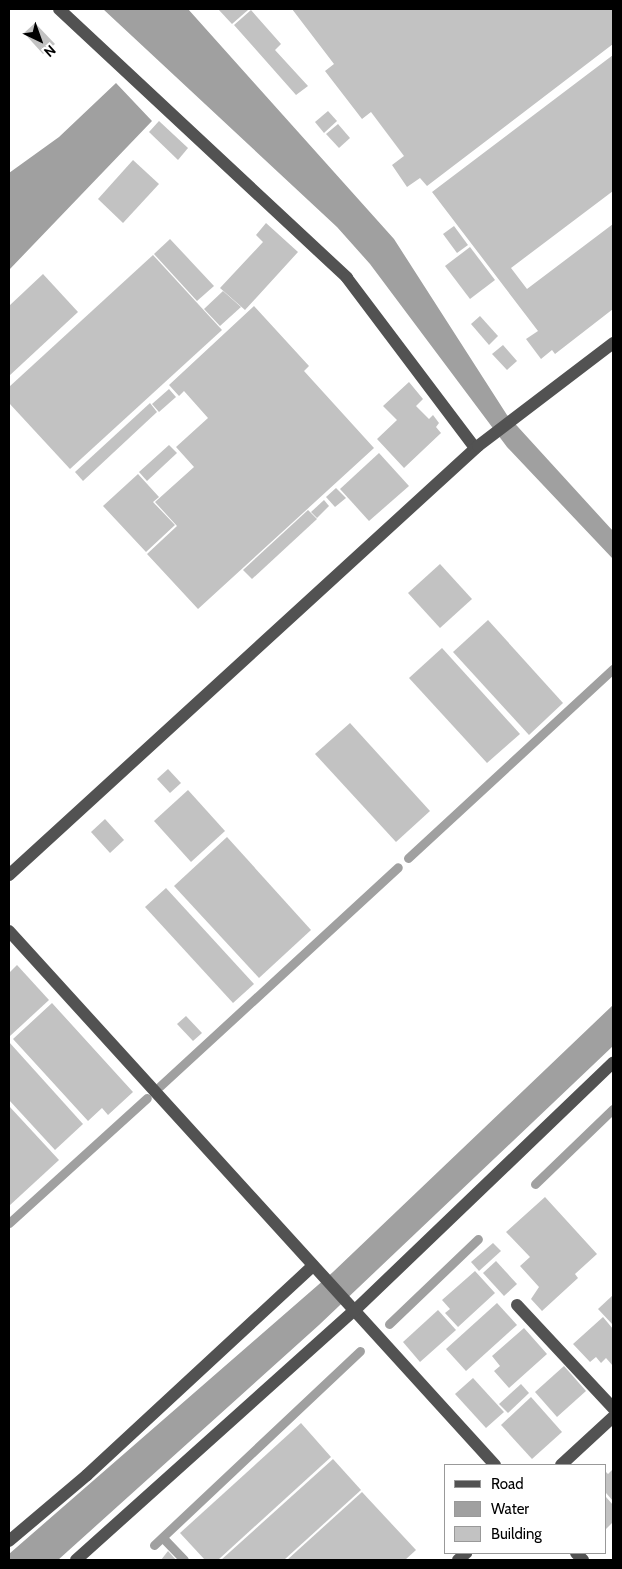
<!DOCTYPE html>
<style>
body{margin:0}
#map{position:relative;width:622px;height:1569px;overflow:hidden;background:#fff;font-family:Cabin,sans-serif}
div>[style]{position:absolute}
.water>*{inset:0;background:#a0a0a0}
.stream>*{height:9px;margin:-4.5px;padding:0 4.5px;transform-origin:4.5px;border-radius:4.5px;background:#a0a0a0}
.building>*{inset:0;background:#c2c2c2}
.minor>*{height:12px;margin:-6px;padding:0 6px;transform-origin:6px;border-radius:6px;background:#525252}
span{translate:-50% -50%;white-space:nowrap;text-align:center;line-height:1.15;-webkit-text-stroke:5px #fff;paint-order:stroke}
.frame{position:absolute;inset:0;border:10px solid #000;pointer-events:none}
.legend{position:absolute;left:444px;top:1464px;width:162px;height:90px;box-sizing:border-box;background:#fff;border:1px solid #999;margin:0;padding:6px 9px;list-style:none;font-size:15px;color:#000}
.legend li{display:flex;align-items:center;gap:10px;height:25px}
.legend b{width:25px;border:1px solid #999}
.north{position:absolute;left:15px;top:15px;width:50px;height:50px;-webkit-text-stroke:4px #fff;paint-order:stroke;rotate:138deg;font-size:14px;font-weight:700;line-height:20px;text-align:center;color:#000}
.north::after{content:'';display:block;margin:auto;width:18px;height:22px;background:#000;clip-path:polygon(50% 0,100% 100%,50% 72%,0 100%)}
</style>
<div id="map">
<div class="water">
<div style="clip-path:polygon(103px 9px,188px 9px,394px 239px,507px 415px,613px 531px,613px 559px,507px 447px,370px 264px,337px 227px)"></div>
<div style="clip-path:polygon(116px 83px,152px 121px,9px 270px,9px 173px,59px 137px)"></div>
<div style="clip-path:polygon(613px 1005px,613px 1046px,319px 1325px,58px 1560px,9px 1560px,9px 1554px,333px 1272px)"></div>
</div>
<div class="stream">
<div style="left:408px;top:858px;width:279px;rotate:-42.7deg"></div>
<div style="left:160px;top:1086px;width:323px;rotate:-42.6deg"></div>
<div style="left:535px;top:1184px;width:108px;rotate:-43.9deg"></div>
<div style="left:9px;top:1223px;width:186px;rotate:-42.2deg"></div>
<div style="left:389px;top:1324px;width:123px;rotate:-43.7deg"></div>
<div style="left:163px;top:1538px;width:30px;rotate:46deg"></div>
<div style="left:154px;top:1545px;width:283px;rotate:-43.3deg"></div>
</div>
<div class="building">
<div style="clip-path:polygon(218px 9px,247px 9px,248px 10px,232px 24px)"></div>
<div style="clip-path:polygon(292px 9px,613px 9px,613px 44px,427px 186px,420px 178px,407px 187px,392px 165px,404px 156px,371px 112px,362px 119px,325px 71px,334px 64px)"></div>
<div style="clip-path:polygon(251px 10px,281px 44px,275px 50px,308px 86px,296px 95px,234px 25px)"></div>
<div style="clip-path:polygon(35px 23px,55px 44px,43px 54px,24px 33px)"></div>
<div style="clip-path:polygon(613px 55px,613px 191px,511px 268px,527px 289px,613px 224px,613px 309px,555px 354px,552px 350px,541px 359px,526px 339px,538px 331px,432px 192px)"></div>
<div style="clip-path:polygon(328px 111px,337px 121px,324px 133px,315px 122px)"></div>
<div style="clip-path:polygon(159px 121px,188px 148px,178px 160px,149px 132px)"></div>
<div style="clip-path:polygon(338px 124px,350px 138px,339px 148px,326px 134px)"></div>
<div style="clip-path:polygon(133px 160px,159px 184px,123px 223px,98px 199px)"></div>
<div style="clip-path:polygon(266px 223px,298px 252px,245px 310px,220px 288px,263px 242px,256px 235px)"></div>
<div style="clip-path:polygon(454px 226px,468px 245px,457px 253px,443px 234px)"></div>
<div style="clip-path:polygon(170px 239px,214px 286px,197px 301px,154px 254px)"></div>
<div style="clip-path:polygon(470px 247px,495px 280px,470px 299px,445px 266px)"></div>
<div style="clip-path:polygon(153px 255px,222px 330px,70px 469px,9px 403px,9px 387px)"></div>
<div style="clip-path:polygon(43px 274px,78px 312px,9px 376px,9px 306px)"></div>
<div style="clip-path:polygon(223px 291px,241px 307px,220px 326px,204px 309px)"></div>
<div style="clip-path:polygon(254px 306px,309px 366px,304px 371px,374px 448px,198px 609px,147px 554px,177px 526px,155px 502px,194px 467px,176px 447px,208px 418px,184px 391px,179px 396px,169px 385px)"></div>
<div style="clip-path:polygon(480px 316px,498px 336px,489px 345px,471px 324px)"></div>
<div style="clip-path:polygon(503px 345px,517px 361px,507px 370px,492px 354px)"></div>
<div style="clip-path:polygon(409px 382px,423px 399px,416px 406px,429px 419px,433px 415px,439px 423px,436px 427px,441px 433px,404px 468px,377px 439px,397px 420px,383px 406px)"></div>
<div style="clip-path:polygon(169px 389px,176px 397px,159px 412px,152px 404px)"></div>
<div style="clip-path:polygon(150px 403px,157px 412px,83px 481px,75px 472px)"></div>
<div style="clip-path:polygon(169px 445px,177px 453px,147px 481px,139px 472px)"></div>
<div style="clip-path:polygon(379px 453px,409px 486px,369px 521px,340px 489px)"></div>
<div style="clip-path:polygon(138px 474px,159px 497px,153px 502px,175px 525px,146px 552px,103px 506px)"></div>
<div style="clip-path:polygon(336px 488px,346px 498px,335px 507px,326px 497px)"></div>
<div style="clip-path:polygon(324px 500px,329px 506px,317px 518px,311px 512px)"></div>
<div style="clip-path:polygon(308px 510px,317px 519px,252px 579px,243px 570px)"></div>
<div style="clip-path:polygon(440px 564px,472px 599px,440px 628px,408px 593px)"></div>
<div style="clip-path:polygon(488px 620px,563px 703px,529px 735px,453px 652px)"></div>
<div style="clip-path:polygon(442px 648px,520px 734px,487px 763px,409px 678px)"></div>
<div style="clip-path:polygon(350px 723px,430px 811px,396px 842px,315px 754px)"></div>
<div style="clip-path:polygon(168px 769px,181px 783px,170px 793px,157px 779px)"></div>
<div style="clip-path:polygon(188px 790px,225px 831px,191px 862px,154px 821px)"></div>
<div style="clip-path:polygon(105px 819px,124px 840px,110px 853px,91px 832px)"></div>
<div style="clip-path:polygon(227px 837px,311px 930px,259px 978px,174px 886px)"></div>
<div style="clip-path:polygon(166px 888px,254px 984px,233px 1003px,145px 907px)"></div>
<div style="clip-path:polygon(17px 965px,49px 1000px,10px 1036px,9px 973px)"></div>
<div style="clip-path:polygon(52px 1003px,133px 1092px,108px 1115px,102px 1108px,88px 1121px,13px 1039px)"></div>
<div style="clip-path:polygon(186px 1016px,202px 1033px,193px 1041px,177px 1024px)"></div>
<div style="clip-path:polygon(9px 1042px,83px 1124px,55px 1150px,9px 1100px)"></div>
<div style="clip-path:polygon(9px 1106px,59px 1160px,9px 1206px)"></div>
<div style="clip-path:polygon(545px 1197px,597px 1254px,575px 1274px,578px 1278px,542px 1311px,531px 1299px,539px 1287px,520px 1266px,530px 1257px,506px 1232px)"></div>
<div style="clip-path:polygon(493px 1243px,501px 1251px,479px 1271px,471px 1262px)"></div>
<div style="clip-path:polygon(496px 1261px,517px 1284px,504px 1296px,483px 1273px)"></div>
<div style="clip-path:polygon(475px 1271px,495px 1293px,458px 1327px,445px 1313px,450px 1309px,442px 1300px)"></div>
<div style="clip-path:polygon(613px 1295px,613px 1325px,598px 1309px)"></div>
<div style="clip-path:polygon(497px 1303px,517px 1325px,466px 1371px,446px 1349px)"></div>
<div style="clip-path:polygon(438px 1310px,456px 1330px,420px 1362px,403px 1342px)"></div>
<div style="clip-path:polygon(603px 1317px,613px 1329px,613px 1366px,606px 1358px,601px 1363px,596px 1357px,590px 1362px,573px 1344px)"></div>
<div style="clip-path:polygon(524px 1328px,547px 1354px,509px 1388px,494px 1371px,500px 1366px,492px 1356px)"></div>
<div style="clip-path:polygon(564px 1366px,586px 1391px,557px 1417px,535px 1392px)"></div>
<div style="clip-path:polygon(473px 1378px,504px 1412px,486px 1428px,455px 1394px)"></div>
<div style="clip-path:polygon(521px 1384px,529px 1393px,508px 1413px,499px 1404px)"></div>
<div style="clip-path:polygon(531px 1397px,562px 1432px,532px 1459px,501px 1425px)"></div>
<div style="clip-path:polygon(301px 1423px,331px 1457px,218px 1560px,205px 1560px,180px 1533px)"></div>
<div style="clip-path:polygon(333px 1459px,361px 1490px,284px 1560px,221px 1560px)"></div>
<div style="clip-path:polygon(613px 1469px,613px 1501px,606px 1493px,606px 1472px,608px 1474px)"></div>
<div style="clip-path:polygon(362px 1492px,416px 1550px,405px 1560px,287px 1560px)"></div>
<div style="clip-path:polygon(606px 1497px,613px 1505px,613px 1522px,606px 1529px)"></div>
<div style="clip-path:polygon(168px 1551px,176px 1560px,161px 1560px)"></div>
</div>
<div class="minor">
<div style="left:59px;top:9px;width:394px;rotate:43deg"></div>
<div style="left:347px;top:278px;width:213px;rotate:53deg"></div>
<div style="left:9px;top:875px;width:636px;rotate:-42.45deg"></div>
<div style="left:478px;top:446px;width:170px;rotate:-37.3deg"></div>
<div style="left:9px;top:931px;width:722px;rotate:47.69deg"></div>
<div style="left:517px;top:1305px;width:141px;rotate:47deg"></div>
<div style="left:561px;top:1465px;width:71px;rotate:-42.7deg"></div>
<div style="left:9px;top:1541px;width:102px;rotate:-40.2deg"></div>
<div style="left:87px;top:1475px;width:308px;rotate:-42.8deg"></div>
<div style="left:576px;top:1553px;width:10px;rotate:45deg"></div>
<div style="left:76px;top:1560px;width:373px;rotate:-41.9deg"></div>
<div style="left:354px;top:1311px;width:359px;rotate:-43.8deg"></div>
<div style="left:458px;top:1560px;width:11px;rotate:-41deg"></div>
</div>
<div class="frame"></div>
<ul class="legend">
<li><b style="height:6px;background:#525252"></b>Road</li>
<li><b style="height:14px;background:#a0a0a0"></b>Water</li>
<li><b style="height:14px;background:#c2c2c2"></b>Building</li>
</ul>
<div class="north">N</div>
</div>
